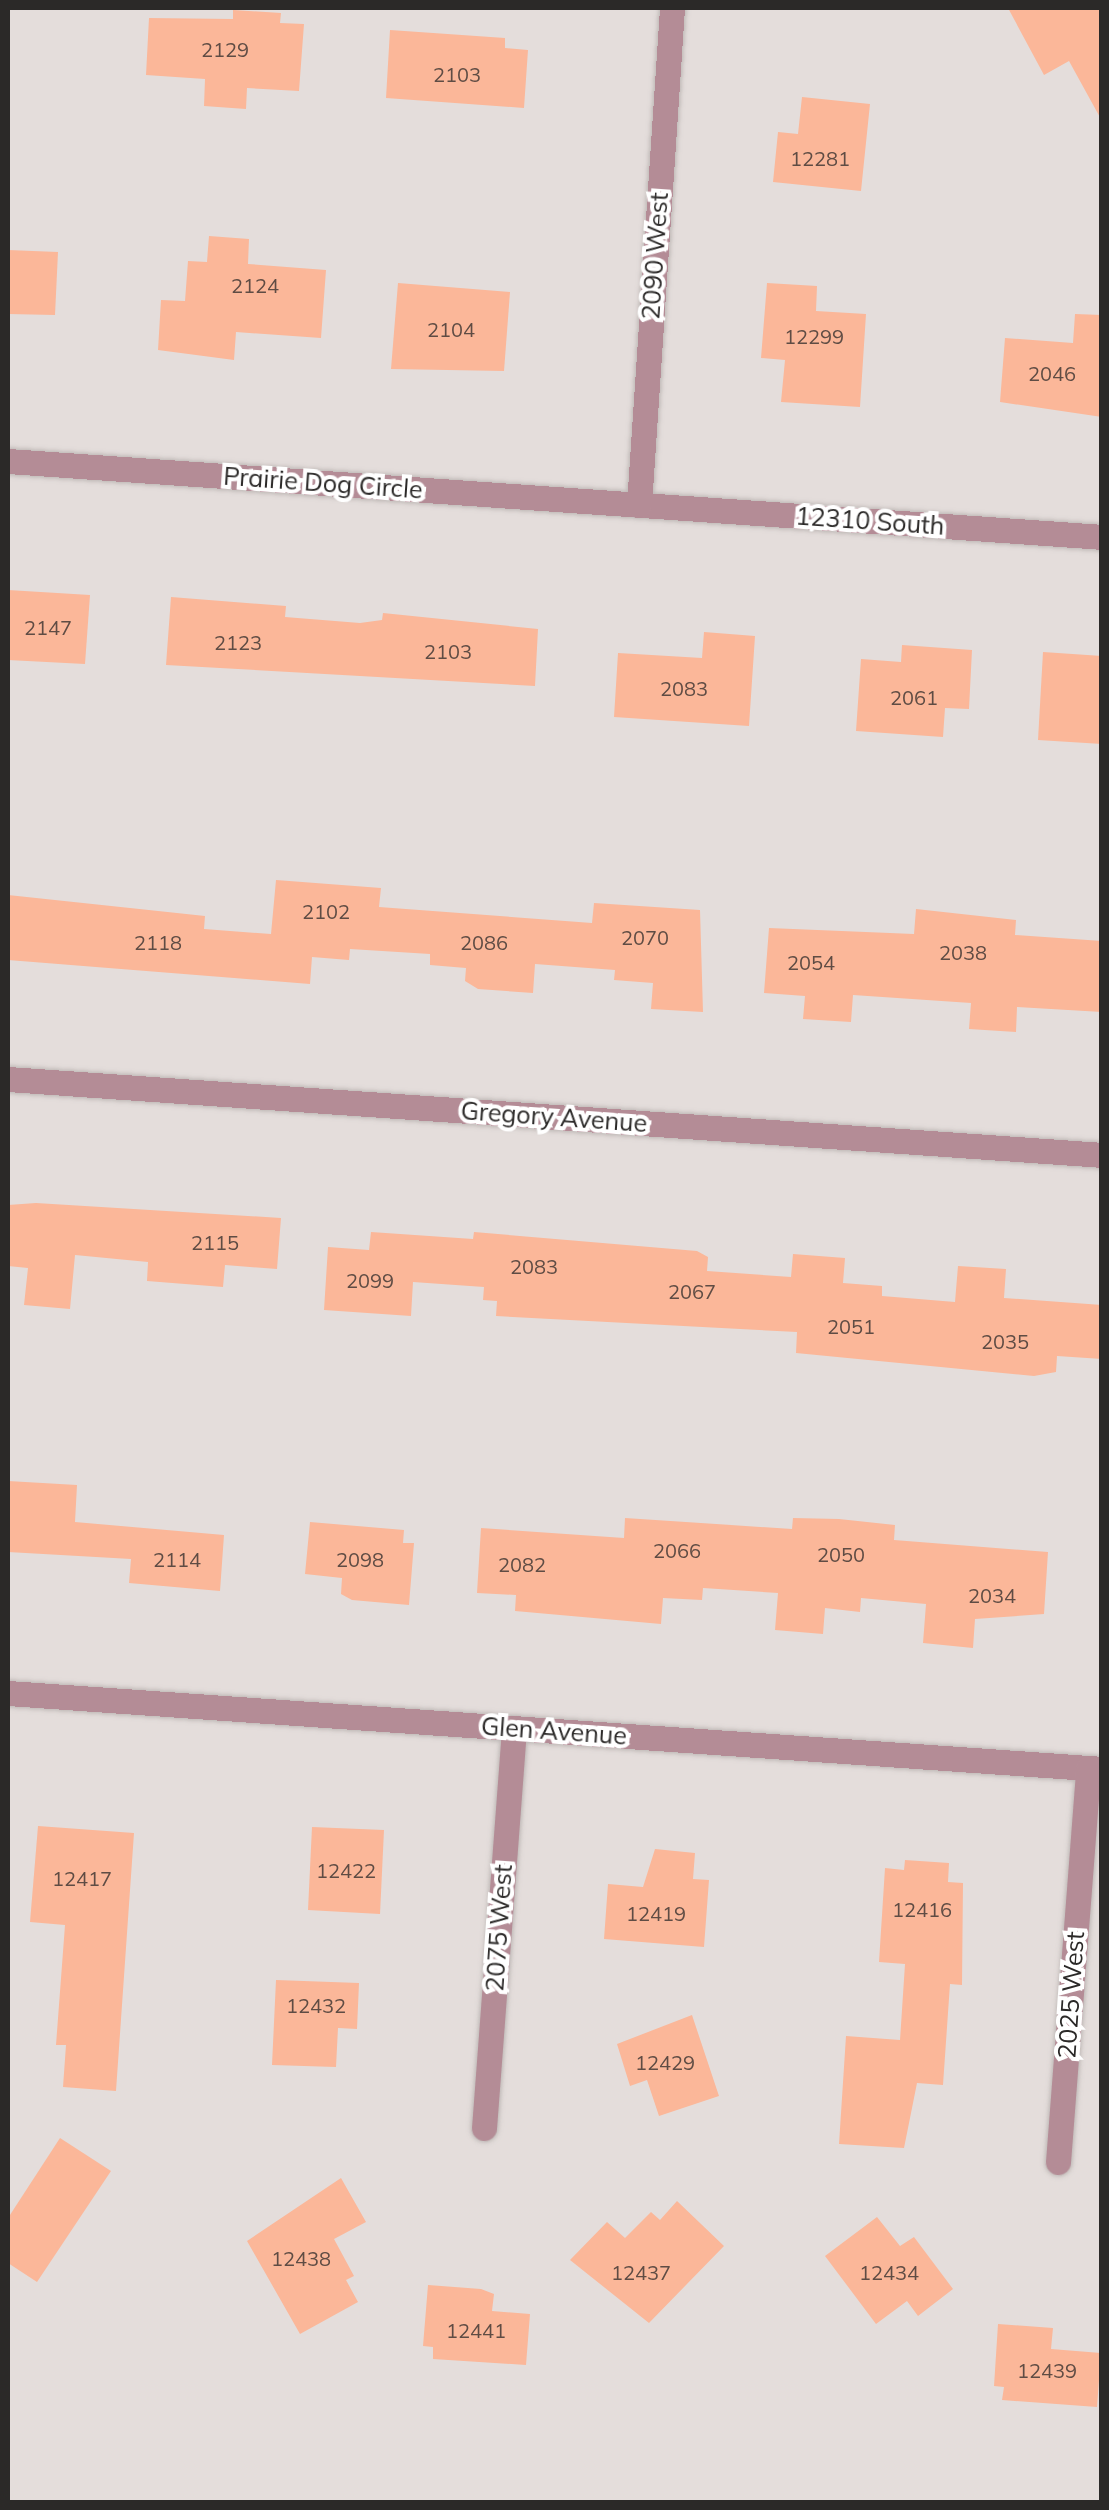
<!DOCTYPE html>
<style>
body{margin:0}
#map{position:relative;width:1109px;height:2510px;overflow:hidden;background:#e4dddb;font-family:Mulish,sans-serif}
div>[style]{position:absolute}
.building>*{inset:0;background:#fbb799}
.roads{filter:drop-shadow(0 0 2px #bfb9b7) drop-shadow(0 0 2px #bfb9b7)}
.street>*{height:25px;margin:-12.5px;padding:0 12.5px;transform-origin:12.5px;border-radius:12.5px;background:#b48c96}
span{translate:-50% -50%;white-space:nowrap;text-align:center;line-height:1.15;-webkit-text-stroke:8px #fff;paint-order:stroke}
.number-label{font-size:20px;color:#5f4c44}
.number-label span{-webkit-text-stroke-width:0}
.street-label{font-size:25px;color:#2b2928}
.frame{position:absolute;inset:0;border:10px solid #2b2928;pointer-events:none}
</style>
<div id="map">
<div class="building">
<div style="clip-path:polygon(1008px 8px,1102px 8px,1102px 121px,1069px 61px,1044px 75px)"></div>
<div style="clip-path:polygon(233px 10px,281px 13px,280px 23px,304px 24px,299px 91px,247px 88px,246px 109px,204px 106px,205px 79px,146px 75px,149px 18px,233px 19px)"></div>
<div style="clip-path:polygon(390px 30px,505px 38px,505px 48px,528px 50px,524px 108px,386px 98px)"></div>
<div style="clip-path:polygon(802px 97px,870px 104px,861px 191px,773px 182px,778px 132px,798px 134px)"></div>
<div style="clip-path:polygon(209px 236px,249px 239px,248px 264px,326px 270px,321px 338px,236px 332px,234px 360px,158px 350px,161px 300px,185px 301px,188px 261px,207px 262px)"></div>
<div style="clip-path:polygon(8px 250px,58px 252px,55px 315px,8px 314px)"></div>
<div style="clip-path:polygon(398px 283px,510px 292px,504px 371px,391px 369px)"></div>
<div style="clip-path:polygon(767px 283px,817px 286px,816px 311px,866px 314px,860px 407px,781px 402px,785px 360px,761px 358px)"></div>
<div style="clip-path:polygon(1075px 314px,1102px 315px,1102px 417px,1000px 402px,1005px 338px,1073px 343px)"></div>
<div style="clip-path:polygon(8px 590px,90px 595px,85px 664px,8px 660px)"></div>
<div style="clip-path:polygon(171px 597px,286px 606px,285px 617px,360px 623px,382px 620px,383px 613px,538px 629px,535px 686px,166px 665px)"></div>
<div style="clip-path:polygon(704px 632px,755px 636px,749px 726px,614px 717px,618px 653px,702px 658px)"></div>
<div style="clip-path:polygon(902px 645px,972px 650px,969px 709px,945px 708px,943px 737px,856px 731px,861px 659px,901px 662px)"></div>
<div style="clip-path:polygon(1043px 652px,1102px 656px,1102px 744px,1038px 740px)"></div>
<div style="clip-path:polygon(276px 880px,381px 888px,379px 907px,592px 923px,594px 903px,700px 910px,703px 1012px,651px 1009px,653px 983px,614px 980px,615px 970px,535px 964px,533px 993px,478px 989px,465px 981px,466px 968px,430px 965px,430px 954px,350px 949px,349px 960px,312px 957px,310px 984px,8px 960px,8px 895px,205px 916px,204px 929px,271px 934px)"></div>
<div style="clip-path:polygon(916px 909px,1016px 920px,1015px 935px,1102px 941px,1102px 1012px,1017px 1007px,1016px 1032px,969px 1029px,971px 1003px,853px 995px,851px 1022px,803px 1019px,805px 996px,764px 993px,769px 928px,914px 934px)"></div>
<div style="clip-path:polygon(36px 1203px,281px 1218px,277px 1269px,225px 1265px,223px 1287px,147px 1281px,148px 1262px,75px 1255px,70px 1309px,24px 1305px,28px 1268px,8px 1266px,8px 1205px)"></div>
<div style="clip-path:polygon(371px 1232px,473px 1239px,474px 1232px,697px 1251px,708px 1257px,707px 1271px,791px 1277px,793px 1254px,845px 1258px,843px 1283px,882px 1286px,882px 1296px,955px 1302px,958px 1266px,1006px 1269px,1004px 1298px,1102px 1305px,1102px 1359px,1057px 1356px,1056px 1372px,1034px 1376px,796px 1353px,797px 1332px,496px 1316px,497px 1301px,483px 1300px,484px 1287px,413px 1282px,411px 1316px,324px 1310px,328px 1247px,369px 1250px)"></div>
<div style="clip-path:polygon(8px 1481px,77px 1485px,75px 1522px,224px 1535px,220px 1591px,129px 1583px,131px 1559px,8px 1552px)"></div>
<div style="clip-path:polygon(625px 1518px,792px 1529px,793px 1518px,839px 1519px,895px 1525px,894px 1540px,1048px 1552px,1044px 1614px,975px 1619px,973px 1648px,923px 1643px,926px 1604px,861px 1598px,860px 1612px,825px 1608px,823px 1634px,775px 1630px,778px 1593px,703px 1588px,702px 1600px,663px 1598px,661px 1624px,515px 1611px,516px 1595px,477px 1593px,481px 1528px,624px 1538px)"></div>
<div style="clip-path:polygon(310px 1522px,404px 1530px,403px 1543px,414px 1543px,409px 1605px,352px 1600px,341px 1594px,342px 1578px,305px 1574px)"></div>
<div style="clip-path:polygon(38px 1826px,134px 1833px,116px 2091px,63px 2087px,66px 2045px,56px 2045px,65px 1925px,30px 1922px)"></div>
<div style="clip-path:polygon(312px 1827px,384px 1830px,380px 1914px,308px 1910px)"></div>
<div style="clip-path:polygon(655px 1849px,695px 1853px,693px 1879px,709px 1880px,704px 1947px,604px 1939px,608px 1884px,643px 1887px)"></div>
<div style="clip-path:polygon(905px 1860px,949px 1863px,948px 1882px,963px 1883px,962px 1985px,950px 1984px,943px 2085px,917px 2083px,904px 2148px,839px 2144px,846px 2036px,900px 2040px,905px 1964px,879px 1962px,885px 1868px,904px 1870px)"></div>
<div style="clip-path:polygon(276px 1980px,359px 1983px,357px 2029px,338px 2028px,336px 2067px,272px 2065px)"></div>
<div style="clip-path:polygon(692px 2015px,719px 2096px,659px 2116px,647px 2080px,630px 2086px,617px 2044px)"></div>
<div style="clip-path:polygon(60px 2138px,111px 2171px,37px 2282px,8px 2263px,8px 2218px)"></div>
<div style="clip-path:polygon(341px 2178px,366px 2222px,334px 2239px,354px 2276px,346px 2280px,358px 2302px,300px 2334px,247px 2241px)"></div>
<div style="clip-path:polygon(677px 2201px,724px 2246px,649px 2323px,570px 2260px,607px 2222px,625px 2238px,651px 2212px,660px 2220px)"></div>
<div style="clip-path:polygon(877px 2217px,900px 2246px,914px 2237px,953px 2289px,918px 2316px,907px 2301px,876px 2324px,825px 2256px)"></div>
<div style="clip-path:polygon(428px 2285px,481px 2289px,494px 2294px,492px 2311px,530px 2314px,526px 2365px,433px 2359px,433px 2347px,423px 2346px)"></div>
<div style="clip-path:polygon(998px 2324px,1053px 2328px,1051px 2349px,1101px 2353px,1097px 2407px,1002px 2400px,1004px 2387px,994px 2386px)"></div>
</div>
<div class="roads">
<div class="street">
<div style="left:8px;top:461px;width:1097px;rotate:3.97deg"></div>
<div style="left:639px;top:505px;width:498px;rotate:-86.2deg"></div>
<div style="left:8px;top:1079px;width:1097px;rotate:3.97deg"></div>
<div style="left:8px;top:1693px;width:1097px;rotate:3.97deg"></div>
<div style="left:484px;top:2128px;width:401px;rotate:-85.7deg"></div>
<div style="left:1058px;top:2162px;width:395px;rotate:-85.6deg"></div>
</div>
</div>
<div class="number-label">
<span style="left:225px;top:49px">2129</span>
<span style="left:457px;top:74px">2103</span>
<span style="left:820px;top:158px">12281</span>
<span style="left:255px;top:285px">2124</span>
<span style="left:451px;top:329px">2104</span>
<span style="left:814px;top:336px">12299</span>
<span style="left:1052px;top:373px">2046</span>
<span style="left:48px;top:627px">2147</span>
<span style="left:238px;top:642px">2123</span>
<span style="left:448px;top:651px">2103</span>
<span style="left:684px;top:688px">2083</span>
<span style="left:914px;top:697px">2061</span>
<span style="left:326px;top:911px">2102</span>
<span style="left:645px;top:937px">2070</span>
<span style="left:158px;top:942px">2118</span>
<span style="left:484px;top:942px">2086</span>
<span style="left:963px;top:952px">2038</span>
<span style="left:811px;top:962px">2054</span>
<span style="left:215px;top:1242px">2115</span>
<span style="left:534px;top:1266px">2083</span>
<span style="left:370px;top:1280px">2099</span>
<span style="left:692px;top:1291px">2067</span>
<span style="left:851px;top:1326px">2051</span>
<span style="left:1005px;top:1341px">2035</span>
<span style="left:677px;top:1550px">2066</span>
<span style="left:841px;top:1554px">2050</span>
<span style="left:177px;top:1559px">2114</span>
<span style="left:360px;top:1559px">2098</span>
<span style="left:522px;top:1564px">2082</span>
<span style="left:992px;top:1595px">2034</span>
<span style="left:346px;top:1870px">12422</span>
<span style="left:82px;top:1878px">12417</span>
<span style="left:922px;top:1909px">12416</span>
<span style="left:656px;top:1913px">12419</span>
<span style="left:316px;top:2005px">12432</span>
<span style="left:665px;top:2062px">12429</span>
<span style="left:301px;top:2258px">12438</span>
<span style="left:641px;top:2272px">12437</span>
<span style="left:889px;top:2272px">12434</span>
<span style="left:476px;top:2330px">12441</span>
<span style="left:1047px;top:2370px">12439</span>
</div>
<div class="street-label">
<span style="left:655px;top:256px;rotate:-86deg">2090 West</span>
<span style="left:323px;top:483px;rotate:4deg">Prairie Dog Circle</span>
<span style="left:870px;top:521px;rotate:4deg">12310 South</span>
<span style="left:554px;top:1117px;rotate:4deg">Gregory Avenue</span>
<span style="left:554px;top:1731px;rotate:4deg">Glen Avenue</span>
<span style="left:499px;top:1928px;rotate:-86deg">2075 West</span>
<span style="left:1071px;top:1995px;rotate:-86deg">2025 West</span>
</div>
<div class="frame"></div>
</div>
